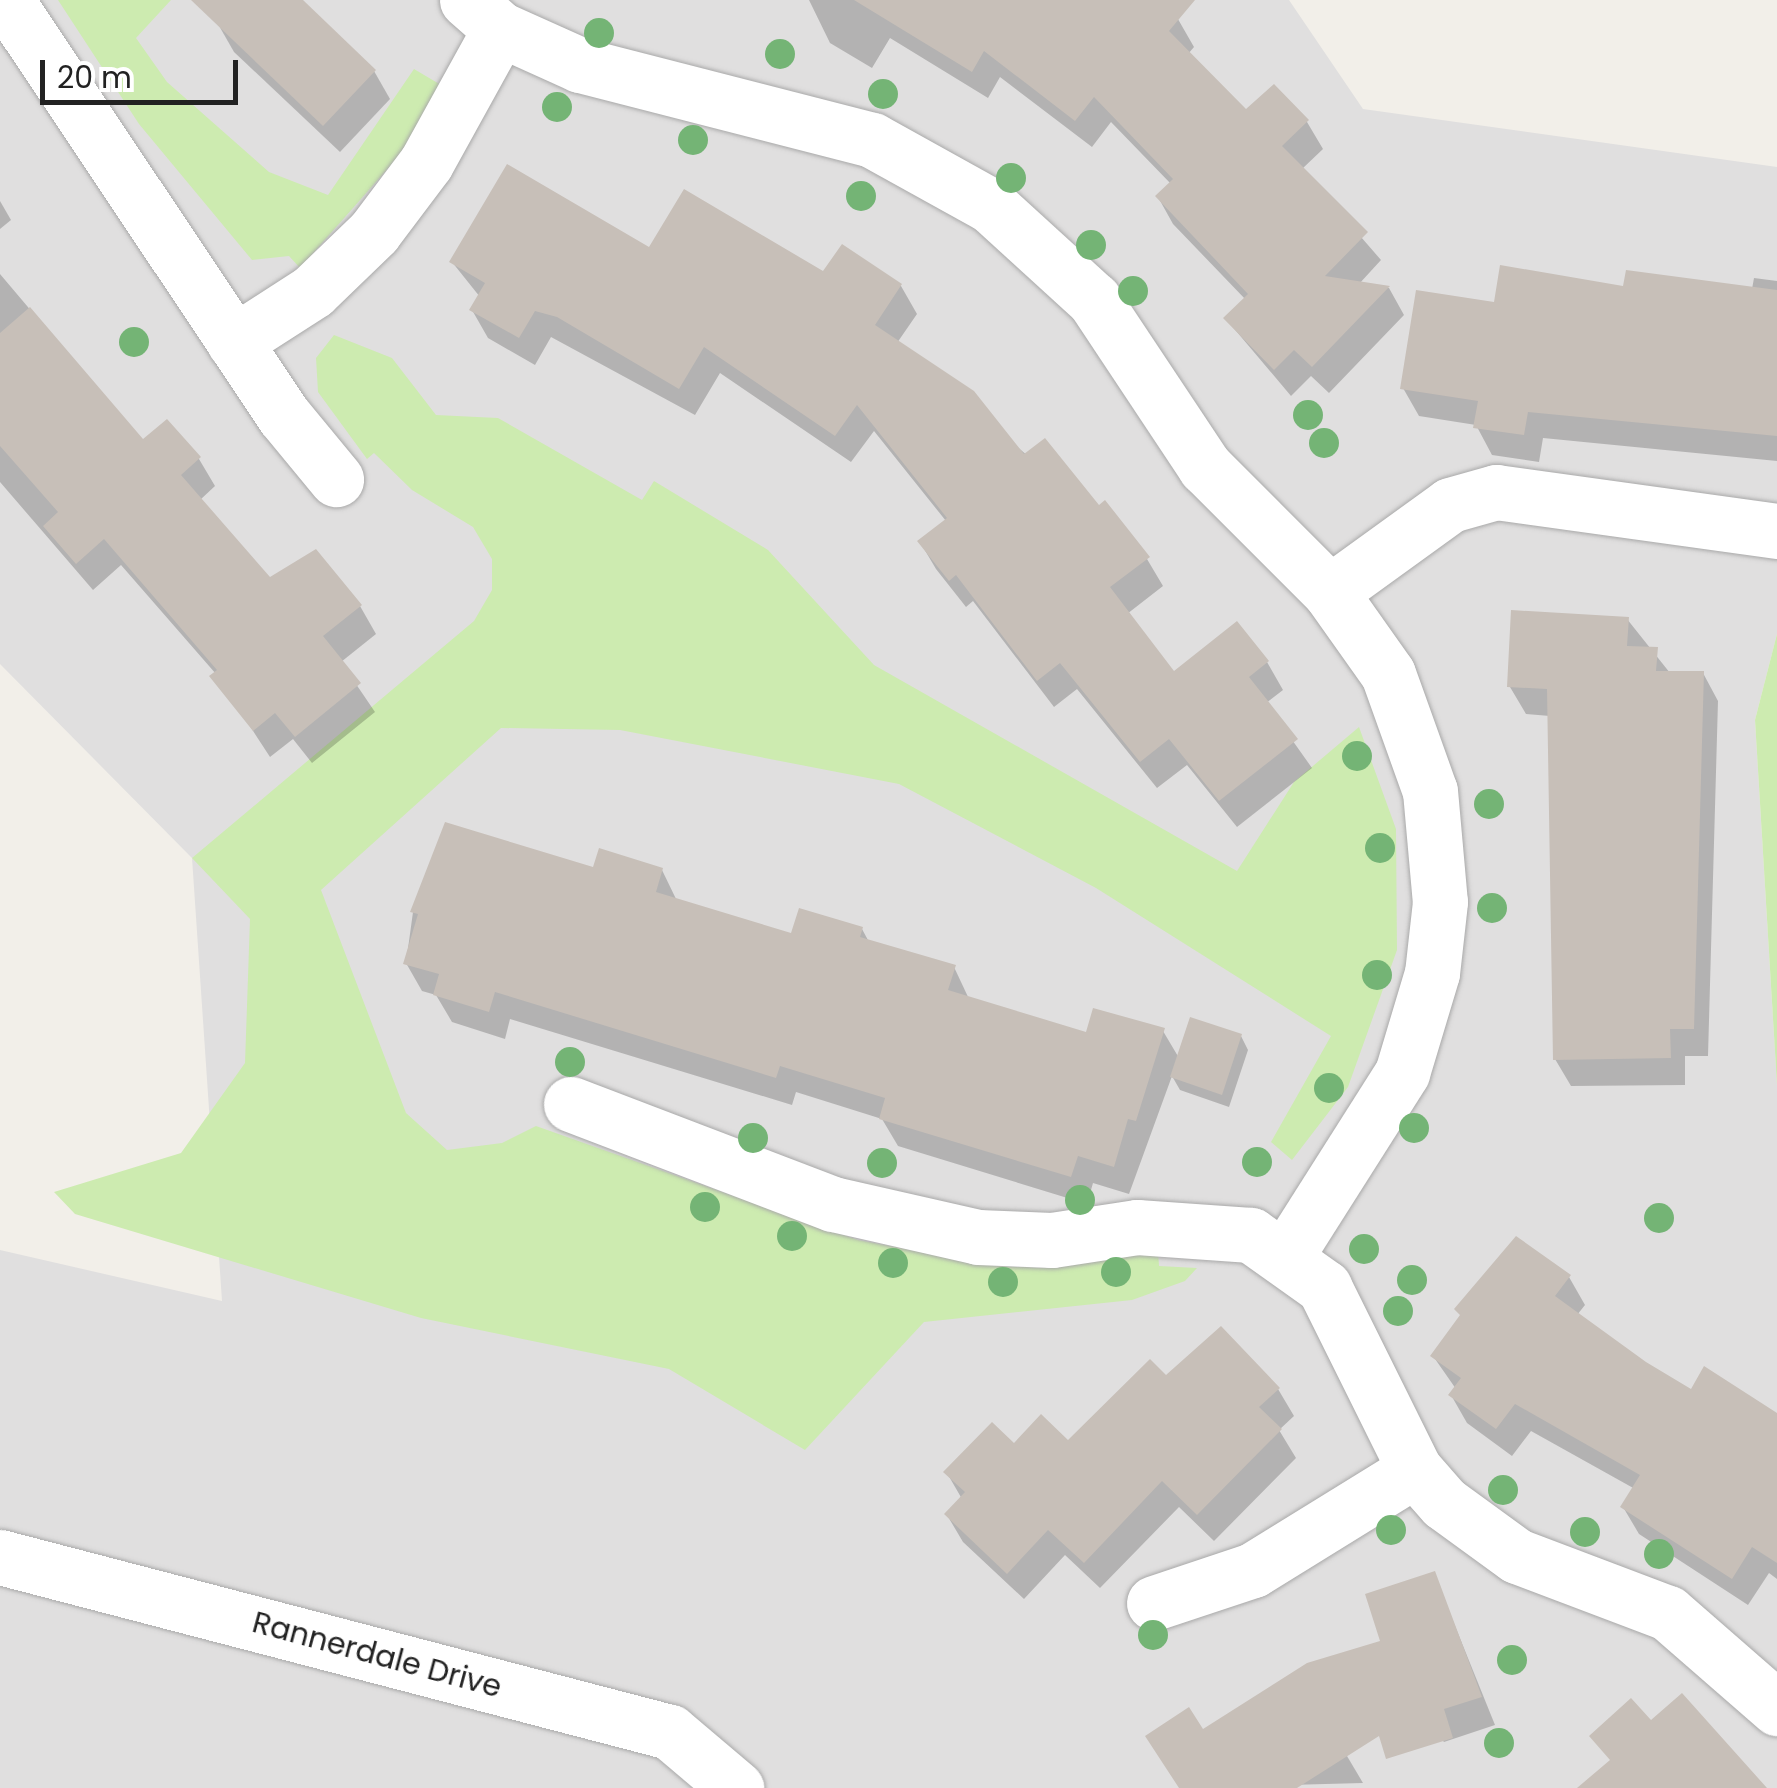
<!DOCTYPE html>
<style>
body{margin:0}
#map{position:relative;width:1777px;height:1788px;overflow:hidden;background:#f2efe9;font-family:Poppins,sans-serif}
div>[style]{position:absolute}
.residential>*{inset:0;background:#e0dfdf}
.grass>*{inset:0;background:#cdebb0}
.shadow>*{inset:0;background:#0003}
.building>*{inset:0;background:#c7bfb8}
.roads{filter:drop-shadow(0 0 2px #a9a9a9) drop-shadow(0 0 2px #a9a9a9)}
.minor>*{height:55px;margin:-27.5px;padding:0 27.5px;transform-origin:27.5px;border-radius:27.5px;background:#fff}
.trees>*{width:30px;height:30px;margin:-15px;border-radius:50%;background:#74b475}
span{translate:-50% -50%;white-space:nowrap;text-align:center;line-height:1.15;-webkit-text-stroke:10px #fff;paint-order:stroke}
.street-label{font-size:30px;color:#222}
.scale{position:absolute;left:40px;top:60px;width:198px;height:45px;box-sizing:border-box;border:5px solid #222;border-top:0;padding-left:12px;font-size:30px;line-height:35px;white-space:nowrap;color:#222;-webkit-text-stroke:8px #fff;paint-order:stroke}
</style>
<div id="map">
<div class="residential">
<div style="clip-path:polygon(0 0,1289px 0,1363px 109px,1777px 167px,1777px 634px,1755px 720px,1777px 1085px,1777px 1788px,0 1788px,0 1250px,222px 1301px,192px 858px,0 664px)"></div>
</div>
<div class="grass">
<div style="clip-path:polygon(58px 0,171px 0,136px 38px,167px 82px,269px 172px,328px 195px,414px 69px,441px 85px,414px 139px,300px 268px,289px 256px,252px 260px,139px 124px)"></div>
<div style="clip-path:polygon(334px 335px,392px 358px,436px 415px,498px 418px,642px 500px,654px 481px,768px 550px,874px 665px,1237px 871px,1294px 782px,1359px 727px,1396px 829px,1397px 950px,1348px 1087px,1292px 1160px,1271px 1142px,1331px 1036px,1096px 888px,899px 784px,620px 730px,501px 728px,321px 890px,406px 1113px,447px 1150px,502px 1143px,536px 1126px,858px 1240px,997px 1266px,1054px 1268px,1158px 1249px,1159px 1266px,1197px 1268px,1185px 1281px,1132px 1300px,924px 1322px,805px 1450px,669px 1369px,421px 1318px,75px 1214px,54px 1192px,181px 1153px,245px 1063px,250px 919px,192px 858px,474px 621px,492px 590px,492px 559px,473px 527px,412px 490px,374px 453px,367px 459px,318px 392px,316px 358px)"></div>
<div style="clip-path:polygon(1777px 634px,1777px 1085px,1755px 720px)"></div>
</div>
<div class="shadow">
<div style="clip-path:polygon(241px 0,300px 0,374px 71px,390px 99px,340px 152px,234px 52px,218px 24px)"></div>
<div style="clip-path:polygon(809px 0,1167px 0,1194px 47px,1188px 54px,1246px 113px,1307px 122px,1323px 149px,1302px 169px,1381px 260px,1359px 284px,1389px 288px,1404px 315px,1329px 393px,1311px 376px,1291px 396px,1226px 319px,1246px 300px,1173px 224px,1158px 197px,1171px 184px,1111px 122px,1092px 147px,1000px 77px,988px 98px,890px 38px,872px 68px,830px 43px)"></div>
<div style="clip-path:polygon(0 201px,11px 220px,0 229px)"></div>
<div style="clip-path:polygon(843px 247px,901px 286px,917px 314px,897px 343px,1147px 559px,1163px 586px,1127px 614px,1173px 675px,1267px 662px,1283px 690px,1266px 703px,1312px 768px,1237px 827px,1187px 765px,1157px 788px,1077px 689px,1054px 707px,973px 601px,966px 607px,936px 569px,920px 542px,946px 521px,874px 431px,851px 462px,720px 373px,695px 415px,551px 337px,535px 365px,488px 338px,472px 310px,480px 297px,452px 262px,650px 251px,824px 275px)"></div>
<div style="clip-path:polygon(0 274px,143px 443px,167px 422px,199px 459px,215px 486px,200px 500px,269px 581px,360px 606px,376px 634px,341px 662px,375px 712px,312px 763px,293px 739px,270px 757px,216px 674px,121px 565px,93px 590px,0 482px)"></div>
<div style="clip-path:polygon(1754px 278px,1777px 281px,1777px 461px,1543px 438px,1539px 462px,1492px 455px,1476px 425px,1419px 416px,1403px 388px,1496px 305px,1625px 289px,1752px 289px)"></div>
<div style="clip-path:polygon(1627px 619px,1670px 673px,1703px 673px,1718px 701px,1708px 1056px,1685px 1056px,1685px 1085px,1571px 1086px,1555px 1059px,1550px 716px,1526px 714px,1510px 687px)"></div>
<div style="clip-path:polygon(595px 870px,662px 870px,677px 901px,793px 936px,862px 929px,869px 942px,954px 967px,969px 999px,1088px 1035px,1163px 1031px,1179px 1058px,1241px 1036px,1248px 1050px,1229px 1107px,1180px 1090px,1172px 1076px,1129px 1194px,1093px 1183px,1087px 1204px,898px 1146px,882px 1119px,796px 1092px,792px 1105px,510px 1019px,505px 1039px,452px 1022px,436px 995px,422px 991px,406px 963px,413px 912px)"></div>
<div style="clip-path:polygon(1569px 1277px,1585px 1305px,1577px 1315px,1645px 1364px,1692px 1392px,1777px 1414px,1777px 1579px,1769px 1573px,1748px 1605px,1639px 1534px,1623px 1507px,1635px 1489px,1531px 1431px,1512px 1456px,1467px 1423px,1451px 1395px,1456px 1389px,1433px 1356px)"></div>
<div style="clip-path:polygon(1166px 1378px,1278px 1389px,1294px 1416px,1279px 1430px,1296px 1458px,1214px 1541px,1179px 1507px,1100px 1588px,1065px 1555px,1024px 1599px,963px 1542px,947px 1515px,962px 1499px,947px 1473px,1014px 1446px,1068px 1443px)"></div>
<div style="clip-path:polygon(1434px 1574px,1495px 1725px,1444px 1742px,1384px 1674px,1383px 1642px)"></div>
<div style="clip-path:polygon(1203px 1732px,1347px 1756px,1363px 1783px,1180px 1788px)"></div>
</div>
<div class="building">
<div style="clip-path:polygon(191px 0,303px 0,376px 70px,323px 126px)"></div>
<div style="clip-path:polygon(854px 0,1195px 0,1169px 31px,1246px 109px,1274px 84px,1309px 120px,1282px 146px,1368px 232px,1325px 276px,1390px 286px,1312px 367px,1294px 350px,1274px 370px,1223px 318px,1248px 294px,1155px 196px,1173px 179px,1094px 97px,1075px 121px,984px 51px,972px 72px)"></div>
<div style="clip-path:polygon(507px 164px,649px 247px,684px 189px,823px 271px,842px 244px,902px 284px,875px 325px,974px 391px,1024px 454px,1045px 438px,1099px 505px,1105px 500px,1150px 557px,1110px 587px,1174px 671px,1237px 621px,1269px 661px,1249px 677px,1298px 739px,1219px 801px,1169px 739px,1140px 762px,1060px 663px,1037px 681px,956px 575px,949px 581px,917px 541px,947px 518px,857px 405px,835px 436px,704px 347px,679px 389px,557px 317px,535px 311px,519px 338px,469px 310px,485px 283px,449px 262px)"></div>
<div style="clip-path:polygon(1500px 265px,1623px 286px,1626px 270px,1777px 290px,1777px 436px,1528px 412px,1524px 435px,1473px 428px,1478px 401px,1400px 389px,1416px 290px,1494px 302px)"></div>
<div style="clip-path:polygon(30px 307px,143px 439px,167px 419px,201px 457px,181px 475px,270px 577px,316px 549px,362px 605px,323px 636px,361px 683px,295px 737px,275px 713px,253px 731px,209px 676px,217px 670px,104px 539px,76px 564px,43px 526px,58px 512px,0 446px,0 333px)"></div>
<div style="clip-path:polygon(1511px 610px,1629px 617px,1627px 646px,1658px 647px,1656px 671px,1704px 671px,1694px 1029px,1670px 1029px,1671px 1058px,1553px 1060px,1547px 689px,1507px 687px)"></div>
<div style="clip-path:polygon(445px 822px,593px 867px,599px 848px,663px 868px,656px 892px,791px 933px,799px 908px,863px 927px,860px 937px,956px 965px,948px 990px,1086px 1032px,1093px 1008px,1165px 1028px,1136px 1121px,1128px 1119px,1114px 1167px,1078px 1156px,1071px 1177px,879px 1119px,885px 1098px,780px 1066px,776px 1078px,495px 992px,489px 1012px,433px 995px,439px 974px,403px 964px,418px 914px,410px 912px)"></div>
<div style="clip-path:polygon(1190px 1017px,1242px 1034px,1222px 1095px,1170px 1077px)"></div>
<div style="clip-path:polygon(1516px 1236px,1571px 1275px,1555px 1296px,1646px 1362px,1691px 1389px,1704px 1366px,1777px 1413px,1777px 1563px,1752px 1547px,1732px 1579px,1620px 1507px,1640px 1475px,1515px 1404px,1496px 1429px,1448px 1395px,1461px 1378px,1430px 1356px,1460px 1315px,1454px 1309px)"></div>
<div style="clip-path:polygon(1221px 1326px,1280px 1388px,1259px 1407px,1282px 1429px,1197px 1515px,1162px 1481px,1084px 1563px,1048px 1530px,1007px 1574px,944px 1514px,965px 1492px,943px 1472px,992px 1422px,1014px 1443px,1041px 1414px,1068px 1440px,1150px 1359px,1166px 1375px)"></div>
<div style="clip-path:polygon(1435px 1571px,1482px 1697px,1444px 1709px,1453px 1738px,1386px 1759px,1379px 1736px,1297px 1788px,1179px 1788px,1145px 1736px,1189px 1707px,1203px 1729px,1307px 1663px,1380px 1641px,1365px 1594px)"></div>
<div style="clip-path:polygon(1682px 1693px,1767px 1788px,1577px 1788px,1610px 1760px,1589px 1736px,1631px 1698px,1651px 1720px)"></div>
</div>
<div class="roads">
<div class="minor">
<div style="left:6px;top:0;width:500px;rotate:56.25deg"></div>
<div style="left:284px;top:416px;width:82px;rotate:50.5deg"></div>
<div style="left:467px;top:0;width:44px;rotate:41.3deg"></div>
<div style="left:500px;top:29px;width:88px;rotate:24.2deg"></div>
<div style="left:580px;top:65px;width:301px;rotate:14.4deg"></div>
<div style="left:872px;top:140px;width:136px;rotate:29deg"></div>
<div style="left:991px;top:206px;width:139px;rotate:42.4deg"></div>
<div style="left:1094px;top:300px;width:201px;rotate:56.4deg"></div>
<div style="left:1205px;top:467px;width:177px;rotate:45deg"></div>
<div style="left:1330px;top:592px;width:100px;rotate:54.7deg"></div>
<div style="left:1388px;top:674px;width:124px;rotate:70.3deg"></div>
<div style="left:1430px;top:791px;width:111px;rotate:84.9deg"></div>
<div style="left:1440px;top:902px;width:71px;rotate:96.4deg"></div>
<div style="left:1432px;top:973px;width:104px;rotate:106.7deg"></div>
<div style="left:1402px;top:1073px;width:214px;rotate:122.4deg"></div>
<div style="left:234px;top:342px;width:94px;rotate:-32.8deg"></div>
<div style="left:313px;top:291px;width:85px;rotate:-44deg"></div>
<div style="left:374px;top:232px;width:86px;rotate:-53deg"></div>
<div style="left:426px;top:163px;width:153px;rotate:-61.1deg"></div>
<div style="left:1330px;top:592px;width:148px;rotate:-35.9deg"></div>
<div style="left:1450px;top:505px;width:48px;rotate:-15.8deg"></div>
<div style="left:1496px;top:492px;width:284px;rotate:7.9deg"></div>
<div style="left:571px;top:1104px;width:280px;rotate:20.9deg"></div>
<div style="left:833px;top:1204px;width:149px;rotate:12.8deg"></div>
<div style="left:978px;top:1237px;width:74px;rotate:2.3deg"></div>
<div style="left:1052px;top:1240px;width:86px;rotate:-8.7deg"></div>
<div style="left:1137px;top:1227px;width:114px;rotate:4deg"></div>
<div style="left:1251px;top:1235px;width:90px;rotate:35.5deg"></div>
<div style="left:1324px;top:1287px;width:204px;rotate:63.6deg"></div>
<div style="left:1415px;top:1470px;width:44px;rotate:48.7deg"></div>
<div style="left:1444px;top:1503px;width:90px;rotate:36deg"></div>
<div style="left:1517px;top:1556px;width:161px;rotate:20.7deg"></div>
<div style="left:1668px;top:1613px;width:145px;rotate:41.1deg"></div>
<div style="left:0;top:1557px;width:692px;rotate:14.64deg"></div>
<div style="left:670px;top:1732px;width:87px;rotate:40.3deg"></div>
<div style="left:1154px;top:1603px;width:104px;rotate:-18.4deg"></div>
<div style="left:1253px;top:1570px;width:190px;rotate:-31.7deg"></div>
</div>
</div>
<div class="trees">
<div style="left:599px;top:33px"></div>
<div style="left:780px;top:54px"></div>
<div style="left:883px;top:94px"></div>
<div style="left:557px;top:107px"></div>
<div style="left:693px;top:140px"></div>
<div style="left:1011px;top:178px"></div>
<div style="left:861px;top:196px"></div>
<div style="left:1091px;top:245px"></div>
<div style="left:1133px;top:291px"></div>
<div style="left:134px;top:342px"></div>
<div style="left:1308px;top:415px"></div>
<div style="left:1324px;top:443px"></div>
<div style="left:1357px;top:756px"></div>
<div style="left:1489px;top:804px"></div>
<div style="left:1380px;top:848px"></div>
<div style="left:1492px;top:908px"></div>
<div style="left:1377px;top:975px"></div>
<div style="left:570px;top:1062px"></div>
<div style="left:1329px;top:1088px"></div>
<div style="left:1414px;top:1128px"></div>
<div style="left:753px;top:1138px"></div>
<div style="left:1257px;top:1162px"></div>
<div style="left:882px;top:1163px"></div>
<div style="left:1080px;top:1200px"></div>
<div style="left:705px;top:1207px"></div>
<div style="left:1659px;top:1218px"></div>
<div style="left:792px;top:1236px"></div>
<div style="left:1364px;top:1249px"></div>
<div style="left:893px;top:1263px"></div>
<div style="left:1116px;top:1272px"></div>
<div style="left:1412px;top:1280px"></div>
<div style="left:1003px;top:1282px"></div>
<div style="left:1398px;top:1311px"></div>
<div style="left:1503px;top:1490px"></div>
<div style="left:1391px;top:1530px"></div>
<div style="left:1585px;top:1532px"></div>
<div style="left:1659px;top:1554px"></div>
<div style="left:1153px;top:1635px"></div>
<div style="left:1512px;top:1660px"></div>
<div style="left:1499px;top:1743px"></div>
</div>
<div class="street-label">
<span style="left:377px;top:1655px;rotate:15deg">Rannerdale Drive</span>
</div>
<div class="scale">20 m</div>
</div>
